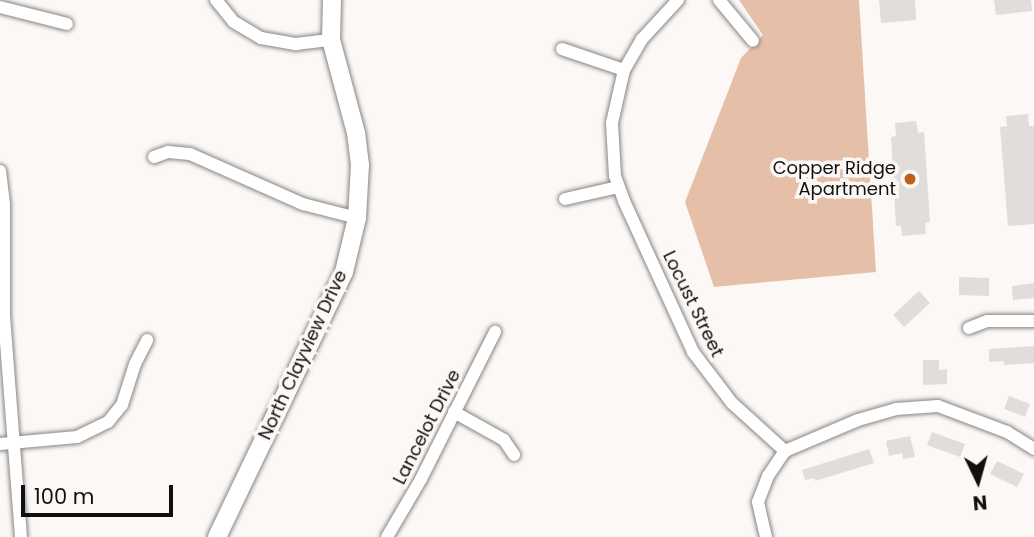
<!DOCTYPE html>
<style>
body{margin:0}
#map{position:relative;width:1034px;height:537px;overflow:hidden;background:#fcf8f5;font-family:Poppins,sans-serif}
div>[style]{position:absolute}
.green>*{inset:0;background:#e6bfa9}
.building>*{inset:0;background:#e1ddda}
.roads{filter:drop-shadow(0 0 2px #898582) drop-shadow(0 0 2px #898582)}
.street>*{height:12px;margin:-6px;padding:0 6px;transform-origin:6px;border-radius:6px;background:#fff}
.secondary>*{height:18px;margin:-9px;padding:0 9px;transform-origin:9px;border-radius:9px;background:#fff}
.dots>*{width:19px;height:19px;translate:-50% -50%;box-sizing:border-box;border:4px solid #fcf8f5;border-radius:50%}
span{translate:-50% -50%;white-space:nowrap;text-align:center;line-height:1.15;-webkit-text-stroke:7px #fcf8f5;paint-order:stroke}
.poi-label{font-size:18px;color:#110f0f}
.right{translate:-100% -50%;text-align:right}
.street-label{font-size:18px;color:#110f0f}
.north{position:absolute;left:943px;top:446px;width:70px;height:70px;-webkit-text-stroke:5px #fcf8f5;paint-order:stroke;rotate:175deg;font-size:19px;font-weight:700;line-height:28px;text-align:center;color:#110f0f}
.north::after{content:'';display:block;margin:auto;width:24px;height:32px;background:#110f0f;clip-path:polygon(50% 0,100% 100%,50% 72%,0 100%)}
.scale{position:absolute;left:21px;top:485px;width:152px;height:32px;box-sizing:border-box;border:4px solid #110f0f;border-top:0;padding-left:9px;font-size:21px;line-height:24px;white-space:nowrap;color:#110f0f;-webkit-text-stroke:5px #fcf8f5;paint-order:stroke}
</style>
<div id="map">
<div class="green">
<div style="clip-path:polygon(739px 0,859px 0,876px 272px,714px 287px,685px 202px,741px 58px,763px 35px)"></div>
</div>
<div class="building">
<div style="clip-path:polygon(879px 0,915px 0,916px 20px,881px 23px)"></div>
<div style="clip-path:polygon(994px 0,1031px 0,1032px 11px,996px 15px)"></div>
<div style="clip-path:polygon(1028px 114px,1029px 126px,1034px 126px,1034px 224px,1008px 226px,1000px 127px,1007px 126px,1006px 116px)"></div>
<div style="clip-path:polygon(916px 121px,918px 133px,924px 132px,930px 222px,925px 223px,926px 234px,902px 236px,901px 226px,896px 226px,891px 137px,896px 136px,895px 123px)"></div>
<div style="clip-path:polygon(959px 277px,989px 278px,989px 296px,959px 295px)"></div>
<div style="clip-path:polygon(1034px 283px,1034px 298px,1013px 300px,1012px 286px)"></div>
<div style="clip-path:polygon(919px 291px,930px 303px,904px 327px,893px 315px)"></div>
<div style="clip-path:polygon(1034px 346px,1034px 363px,1004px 365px,1004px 361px,989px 362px,989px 349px)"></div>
<div style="clip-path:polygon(923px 360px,939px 360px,939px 370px,947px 369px,947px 384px,923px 385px)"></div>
<div style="clip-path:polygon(1009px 396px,1030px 404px,1025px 417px,1004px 409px)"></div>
<div style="clip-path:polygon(932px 432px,965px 444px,960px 457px,927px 445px)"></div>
<div style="clip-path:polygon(910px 436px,915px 457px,903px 459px,902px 453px,889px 456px,886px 441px)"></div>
<div style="clip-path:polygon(869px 449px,874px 463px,815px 481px,814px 478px,805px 480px,802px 470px)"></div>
<div style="clip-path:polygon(997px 461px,1024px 474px,1017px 487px,990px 474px)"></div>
</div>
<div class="roads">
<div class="street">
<div style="left:216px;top:0;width:28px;rotate:51deg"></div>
<div style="left:234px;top:22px;width:31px;rotate:31deg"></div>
<div style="left:261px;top:38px;width:36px;rotate:10deg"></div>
<div style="left:296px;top:44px;width:35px;rotate:-7deg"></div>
<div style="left:678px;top:0;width:53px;rotate:132.7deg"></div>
<div style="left:642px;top:39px;width:36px;rotate:120deg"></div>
<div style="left:624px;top:70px;width:54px;rotate:102.8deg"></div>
<div style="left:612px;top:123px;width:53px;rotate:86.8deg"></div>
<div style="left:615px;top:176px;width:27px;rotate:70deg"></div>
<div style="left:624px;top:201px;width:166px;rotate:65.4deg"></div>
<div style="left:693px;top:352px;width:64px;rotate:52.6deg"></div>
<div style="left:732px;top:403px;width:72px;rotate:42.2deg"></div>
<div style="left:719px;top:0;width:53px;rotate:50.3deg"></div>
<div style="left:0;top:7px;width:69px;rotate:14.2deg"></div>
<div style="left:562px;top:49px;width:65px;rotate:18.7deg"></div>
<div style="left:154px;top:157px;width:15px;rotate:-20deg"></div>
<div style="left:168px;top:152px;width:22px;rotate:5deg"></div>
<div style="left:190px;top:154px;width:124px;rotate:23.9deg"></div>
<div style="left:303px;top:204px;width:56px;rotate:14.5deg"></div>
<div style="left:0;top:171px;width:33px;rotate:83deg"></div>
<div style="left:4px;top:204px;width:112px;rotate:90deg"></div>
<div style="left:4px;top:316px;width:222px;rotate:85.6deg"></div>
<div style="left:565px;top:199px;width:54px;rotate:-12.8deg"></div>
<div style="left:969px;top:328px;width:19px;rotate:-21deg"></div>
<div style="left:987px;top:321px;width:47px"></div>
<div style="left:454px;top:412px;width:57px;rotate:29.2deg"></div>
<div style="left:504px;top:440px;width:18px;rotate:56deg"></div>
<div style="left:0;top:444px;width:77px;rotate:-5.2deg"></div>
<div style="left:77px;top:437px;width:34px;rotate:-26deg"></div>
<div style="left:108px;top:422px;width:22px;rotate:-51deg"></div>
<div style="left:122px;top:405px;width:43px;rotate:-72.4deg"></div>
<div style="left:135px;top:364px;width:27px;rotate:-63deg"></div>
<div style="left:387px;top:537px;width:67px;rotate:-59.6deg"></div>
<div style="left:421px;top:479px;width:165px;rotate:-63.3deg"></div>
<div style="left:766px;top:537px;width:36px;rotate:-103deg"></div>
<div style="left:758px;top:502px;width:28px;rotate:-69deg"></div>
<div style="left:768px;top:476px;width:30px;rotate:-56deg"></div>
<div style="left:785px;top:451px;width:79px;rotate:-23deg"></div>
<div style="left:858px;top:420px;width:40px;rotate:-16deg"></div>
<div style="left:896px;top:409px;width:42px;rotate:-4.1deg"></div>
<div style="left:938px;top:406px;width:74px;rotate:20.6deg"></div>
<div style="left:1007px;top:432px;width:32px;rotate:32deg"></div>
</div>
<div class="secondary">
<div style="left:217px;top:537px;width:294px;rotate:-64.4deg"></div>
<div style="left:344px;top:272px;width:56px;rotate:-76.5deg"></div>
<div style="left:357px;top:218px;width:53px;rotate:-86.8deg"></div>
<div style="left:360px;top:165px;width:32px;rotate:-97deg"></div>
<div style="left:356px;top:133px;width:96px;rotate:-105deg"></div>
<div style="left:331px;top:40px;width:40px;rotate:-88.6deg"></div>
</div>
</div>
<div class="dots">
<div style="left:910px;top:179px;background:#bf601a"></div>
</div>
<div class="poi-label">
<span class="right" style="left:896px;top:179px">Copper Ridge<br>Apartment</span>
</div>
<div class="street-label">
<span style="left:693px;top:304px;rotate:64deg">Locust Street</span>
<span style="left:303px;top:355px;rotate:-65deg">North Clayview Drive</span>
<span style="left:427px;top:427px;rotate:-63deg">Lancelot Drive</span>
</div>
<div class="north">N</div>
<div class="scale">100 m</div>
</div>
